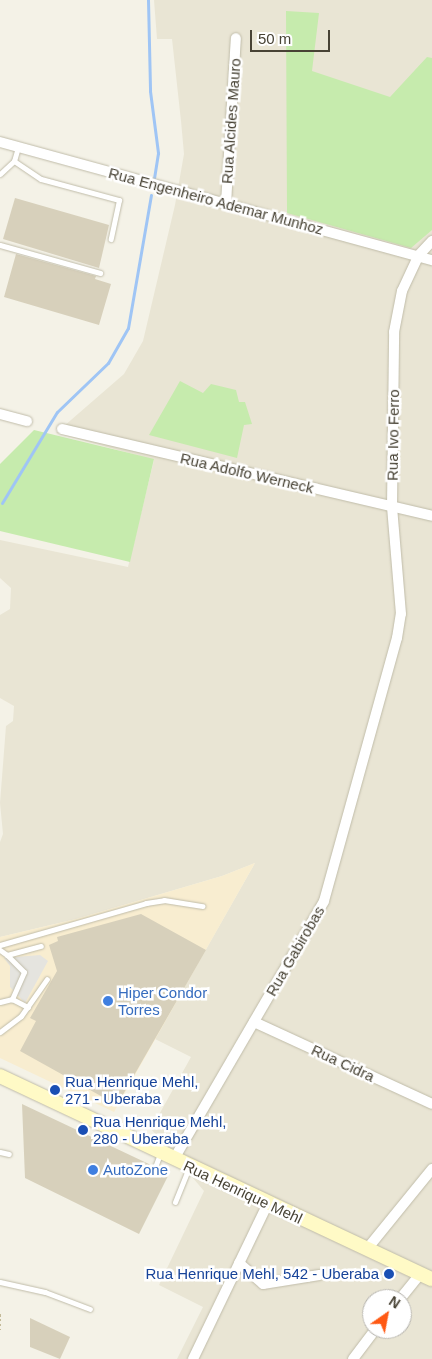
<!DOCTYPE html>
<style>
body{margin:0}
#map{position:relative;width:432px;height:1359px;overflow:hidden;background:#f4f2e7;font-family:Arial,sans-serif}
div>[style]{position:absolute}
.residential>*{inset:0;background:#e9e5d4}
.commercial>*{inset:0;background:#f8edd0}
.green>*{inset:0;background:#c6ebad}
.parking>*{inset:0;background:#e5e4df}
.stream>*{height:3px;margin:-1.5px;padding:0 1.5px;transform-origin:1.5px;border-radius:1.5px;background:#9fc5f5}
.building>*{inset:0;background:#d7d0bb}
.path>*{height:2px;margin-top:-1px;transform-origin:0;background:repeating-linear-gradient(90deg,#c3ba99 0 2.5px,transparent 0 5px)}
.roads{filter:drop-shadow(0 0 1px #c0bca9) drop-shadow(0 0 1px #c0bca9)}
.service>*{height:5px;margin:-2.5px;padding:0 2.5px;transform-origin:2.5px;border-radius:2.5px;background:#fff}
.minor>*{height:10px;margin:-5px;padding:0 5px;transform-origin:5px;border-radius:5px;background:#fff}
.secondary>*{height:14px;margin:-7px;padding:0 7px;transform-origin:7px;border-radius:7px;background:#fffac6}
.dots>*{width:14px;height:14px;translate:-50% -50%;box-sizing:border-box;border:2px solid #fff;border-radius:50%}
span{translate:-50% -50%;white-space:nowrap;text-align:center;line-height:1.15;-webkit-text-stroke:5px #fff;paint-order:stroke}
.street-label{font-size:15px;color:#484335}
.shop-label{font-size:15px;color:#366cbe}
.left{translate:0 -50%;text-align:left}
.transit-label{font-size:15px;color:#164399}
.right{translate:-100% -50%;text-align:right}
.north{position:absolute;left:362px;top:1289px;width:50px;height:50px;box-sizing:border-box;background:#fff;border:1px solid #b6b4ae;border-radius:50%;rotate:33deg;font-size:14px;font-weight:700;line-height:20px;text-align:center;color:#484335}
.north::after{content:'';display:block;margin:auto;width:18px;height:22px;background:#ff5913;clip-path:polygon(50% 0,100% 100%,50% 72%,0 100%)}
.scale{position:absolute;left:250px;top:30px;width:80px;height:22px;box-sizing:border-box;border:2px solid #484335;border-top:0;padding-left:6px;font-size:15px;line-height:18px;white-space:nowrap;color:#484335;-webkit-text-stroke:4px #fff;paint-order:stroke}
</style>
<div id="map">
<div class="residential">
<div style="clip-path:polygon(evenodd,154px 0,432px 0,432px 1359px,177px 1359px,203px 1307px,159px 1285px,204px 1191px,151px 1129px,191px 1057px,155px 1039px,255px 863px,222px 876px,76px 919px,0 937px,0 842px,3px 834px,0 803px,6px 726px,13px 721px,14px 706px,0 698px,0 615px,10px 609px,11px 588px,0 578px,0 540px,128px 567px,154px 460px,56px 433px,124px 374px,143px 341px,175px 205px,184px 154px,181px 121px,172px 39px,157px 39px,154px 0,372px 1299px,402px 1299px,402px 1329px,372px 1329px,372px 1299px)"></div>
</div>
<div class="commercial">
<div style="clip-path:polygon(255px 863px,114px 1112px,0 1058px,0 937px,76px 919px,222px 876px)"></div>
</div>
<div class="green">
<div style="clip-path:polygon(286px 11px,319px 13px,312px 71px,390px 97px,427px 57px,432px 58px,432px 230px,411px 248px,287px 213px)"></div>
<div style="clip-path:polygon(180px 381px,203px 393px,211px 384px,236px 390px,239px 402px,245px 402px,252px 424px,244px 425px,237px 458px,149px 435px)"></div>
<div style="clip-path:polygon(34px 430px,154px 459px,130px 562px,0 531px,0 464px)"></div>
</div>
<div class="parking">
<div style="clip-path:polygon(40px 955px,48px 961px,25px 1003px,10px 987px,10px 966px,4px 958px)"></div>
</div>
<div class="stream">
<div style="left:148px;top:0;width:91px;rotate:88.7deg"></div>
<div style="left:150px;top:91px;width:63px;rotate:82.6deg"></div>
<div style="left:158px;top:153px;width:25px;rotate:99deg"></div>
<div style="left:2px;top:503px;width:106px;rotate:-58.9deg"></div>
<div style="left:57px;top:412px;width:71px;rotate:-43.9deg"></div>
<div style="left:108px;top:363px;width:40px;rotate:-60.3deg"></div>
<div style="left:128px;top:328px;width:135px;rotate:-80.2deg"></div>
</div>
<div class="building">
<div style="clip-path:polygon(15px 198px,109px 225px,99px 268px,3px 239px)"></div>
<div style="clip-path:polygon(16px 254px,96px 276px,95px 279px,111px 284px,99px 325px,4px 297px)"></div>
<div style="clip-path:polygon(141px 914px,206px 950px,117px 1105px,20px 1051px,36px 1021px,30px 1018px,57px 971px,49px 945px,58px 941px,57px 937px)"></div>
<div style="clip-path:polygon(22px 1104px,151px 1165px,153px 1171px,159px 1169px,169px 1174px,139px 1234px,25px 1178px)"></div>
<div style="clip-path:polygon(30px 1318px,70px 1337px,60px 1359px,30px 1347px)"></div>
</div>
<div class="path">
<div style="left:0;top:1314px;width:16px;rotate:90deg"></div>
</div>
<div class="roads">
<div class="service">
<div style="left:14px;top:161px;width:32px;rotate:34deg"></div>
<div style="left:41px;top:179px;width:81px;rotate:15.1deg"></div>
<div style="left:119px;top:200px;width:40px;rotate:102deg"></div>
<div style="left:0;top:174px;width:19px;rotate:-43deg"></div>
<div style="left:14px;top:161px;width:15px;rotate:-74deg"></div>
<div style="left:0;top:245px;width:104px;rotate:15.6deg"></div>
<div style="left:0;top:945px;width:152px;rotate:-16deg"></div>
<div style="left:146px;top:903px;width:18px;rotate:-9deg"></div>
<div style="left:164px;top:900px;width:39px;rotate:9deg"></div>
<div style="left:0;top:950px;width:9px;rotate:36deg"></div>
<div style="left:7px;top:955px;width:35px;rotate:-15deg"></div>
<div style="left:7px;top:955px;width:24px;rotate:45deg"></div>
<div style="left:24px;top:972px;width:30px;rotate:114deg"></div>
<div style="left:0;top:1002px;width:12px;rotate:-14deg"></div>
<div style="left:12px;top:999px;width:18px;rotate:27deg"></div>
<div style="left:0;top:1032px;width:26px;rotate:-37deg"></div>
<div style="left:21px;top:1016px;width:45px;rotate:-54.9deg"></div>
<div style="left:0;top:1152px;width:9px;rotate:13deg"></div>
<div style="left:155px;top:1167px;width:14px;rotate:-69deg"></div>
<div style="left:175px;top:1202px;width:38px;rotate:-68deg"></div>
<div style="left:0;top:1282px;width:46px;rotate:12.5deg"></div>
<div style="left:45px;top:1292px;width:48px;rotate:20.7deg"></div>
</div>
<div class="minor">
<div style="left:0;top:142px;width:448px;rotate:15.3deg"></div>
<div style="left:226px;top:204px;width:166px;rotate:-86.6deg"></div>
<div style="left:0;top:414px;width:28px;rotate:15deg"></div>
<div style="left:62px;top:429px;width:380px;rotate:13.2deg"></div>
<div style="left:254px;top:1022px;width:196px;rotate:24.7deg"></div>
<div style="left:174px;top:1159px;width:298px;rotate:-59.8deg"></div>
<div style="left:324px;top:901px;width:273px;rotate:-74.5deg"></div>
<div style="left:397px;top:638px;width:24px;rotate:-81deg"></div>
<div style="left:401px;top:614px;width:107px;rotate:-94.8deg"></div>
<div style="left:392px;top:507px;width:175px;rotate:-89.3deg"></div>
<div style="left:394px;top:332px;width:42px;rotate:-79deg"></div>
<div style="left:402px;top:291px;width:38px;rotate:-65deg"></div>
<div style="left:418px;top:256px;width:21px;rotate:-47deg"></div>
<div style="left:367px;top:1249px;width:103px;rotate:-50.9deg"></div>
<div style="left:239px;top:1263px;width:32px;rotate:41deg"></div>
<div style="left:263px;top:1284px;width:57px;rotate:-9.1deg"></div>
<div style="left:400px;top:1299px;width:32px;rotate:-51deg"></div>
<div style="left:193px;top:1359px;width:173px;rotate:-64.3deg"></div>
<div style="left:353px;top:1359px;width:38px;rotate:-53deg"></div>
</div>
<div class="secondary">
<div style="left:0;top:1076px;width:477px;rotate:25.2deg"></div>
</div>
</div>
<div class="dots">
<div style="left:108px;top:1001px;background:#3f7fe0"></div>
<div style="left:55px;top:1090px;background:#1a4fb4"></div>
<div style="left:83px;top:1130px;background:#1a4fb4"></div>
<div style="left:93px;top:1170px;background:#3f7fe0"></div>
<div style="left:389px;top:1274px;background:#1a4fb4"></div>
</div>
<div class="street-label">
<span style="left:231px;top:121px;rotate:-86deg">Rua Alcides Mauro</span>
<span style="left:216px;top:201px;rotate:15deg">Rua Engenheiro Ademar Munhoz</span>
<span style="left:393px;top:435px;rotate:-89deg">Rua Ivo Ferro</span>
<span style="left:247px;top:473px;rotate:13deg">Rua Adolfo Werneck</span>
<span style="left:295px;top:951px;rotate:-60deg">Rua Gabirobas</span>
<span style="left:343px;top:1063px;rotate:25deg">Rua Cidra</span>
<span style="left:243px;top:1192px;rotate:25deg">Rua Henrique Mehl</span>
</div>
<div class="shop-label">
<span class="left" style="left:118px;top:1001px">Hiper Condor<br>Torres</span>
<span class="left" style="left:103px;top:1170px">AutoZone</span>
</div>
<div class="transit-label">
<span class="left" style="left:65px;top:1090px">Rua Henrique Mehl,<br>271 - Uberaba</span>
<span class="left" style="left:93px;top:1130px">Rua Henrique Mehl,<br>280 - Uberaba</span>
<span class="right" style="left:379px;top:1274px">Rua Henrique Mehl, 542 - Uberaba</span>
</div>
<div class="north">N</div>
<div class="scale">50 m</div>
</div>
